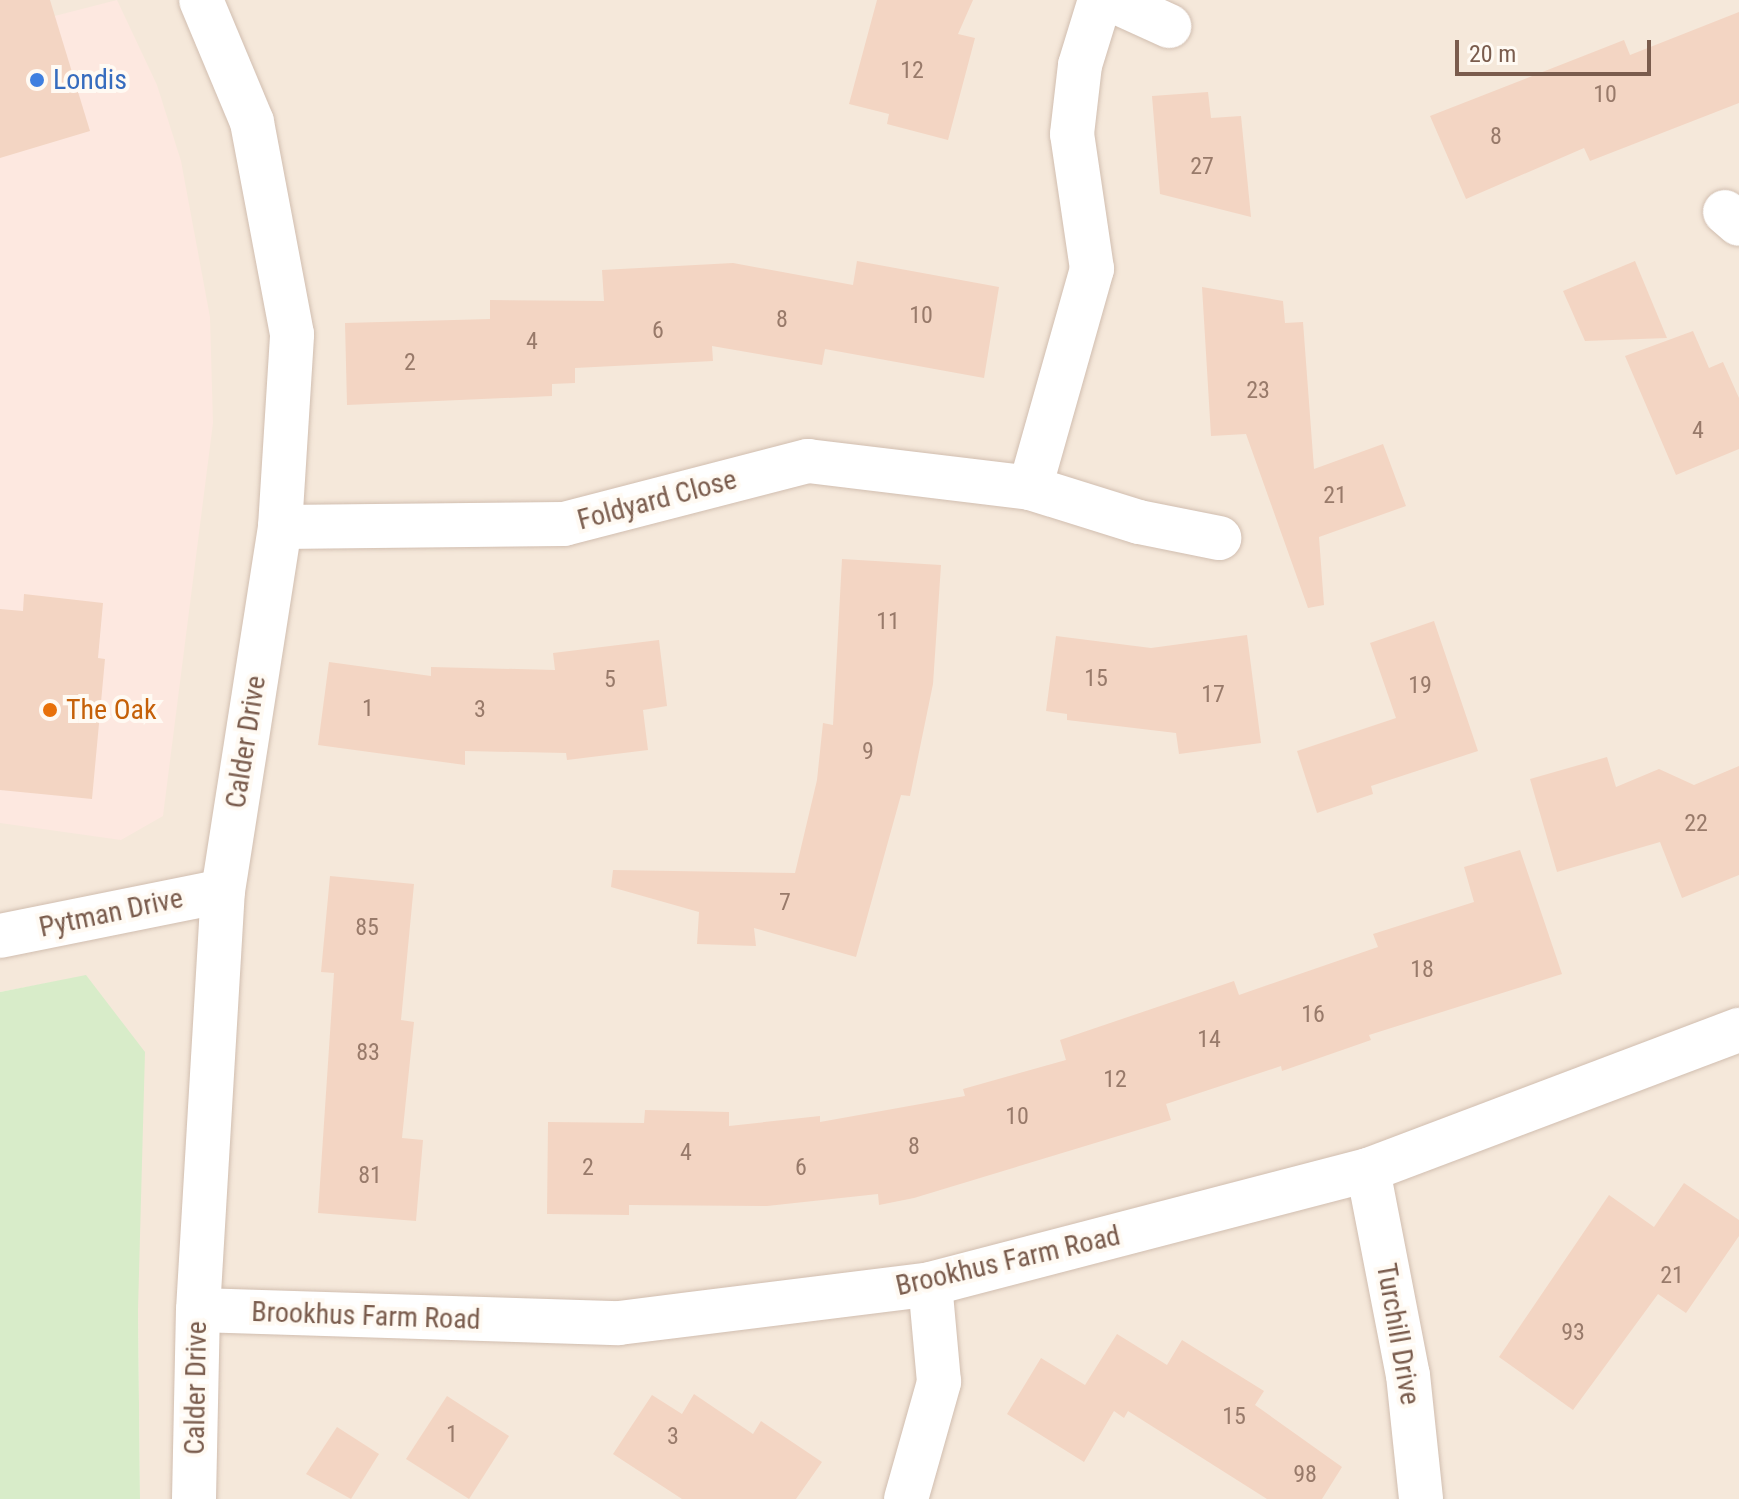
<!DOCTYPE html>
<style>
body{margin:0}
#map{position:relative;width:1739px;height:1499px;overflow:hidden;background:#fdf6ec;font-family:"Roboto Condensed",sans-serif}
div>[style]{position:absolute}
.residential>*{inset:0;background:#f5e8da}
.commercial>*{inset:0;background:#fde8e0}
.green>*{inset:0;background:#d8ecc9}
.building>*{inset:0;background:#f3d5c3}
.roads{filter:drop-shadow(0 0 2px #d1beb0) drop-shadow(0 0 2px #d1beb0)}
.minor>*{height:44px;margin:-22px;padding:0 22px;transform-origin:22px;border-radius:22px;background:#fff}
.dots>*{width:22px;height:22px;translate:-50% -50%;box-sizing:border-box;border:4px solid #fffaf3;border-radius:50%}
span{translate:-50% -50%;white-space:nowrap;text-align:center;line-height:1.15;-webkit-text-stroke:8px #fffaf3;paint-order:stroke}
.number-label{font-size:24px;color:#987a6a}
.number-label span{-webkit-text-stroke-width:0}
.shop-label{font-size:28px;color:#366cbe}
.left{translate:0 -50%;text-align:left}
.street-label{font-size:28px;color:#7a5c4d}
.food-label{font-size:28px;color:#c56008}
.scale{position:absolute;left:1455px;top:40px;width:196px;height:36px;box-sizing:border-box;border:4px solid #7a5c4d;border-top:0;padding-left:10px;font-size:24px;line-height:28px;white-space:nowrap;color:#7a5c4d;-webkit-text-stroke:6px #fffaf3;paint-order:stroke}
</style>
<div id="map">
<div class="residential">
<div style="clip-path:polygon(0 0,1739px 0,1739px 1499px,140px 1499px,138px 1310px,86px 976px,0 992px)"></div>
</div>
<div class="commercial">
<div style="clip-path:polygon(117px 0,157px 85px,181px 161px,210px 317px,213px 423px,163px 816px,121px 840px,0 823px,0 30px)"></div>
</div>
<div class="green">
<div style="clip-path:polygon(86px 975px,145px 1052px,138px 1310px,140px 1499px,0 1499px,0 992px)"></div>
</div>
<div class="building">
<div style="clip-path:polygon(0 0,50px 0,90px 131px,0 158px)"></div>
<div style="clip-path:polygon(877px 0,973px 0,958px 34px,975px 38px,948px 140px,887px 124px,889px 114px,849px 104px)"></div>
<div style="clip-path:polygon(1739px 12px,1739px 103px,1590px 161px,1584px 148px,1466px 199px,1430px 116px,1624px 40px,1630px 55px)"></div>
<div style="clip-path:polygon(1208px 92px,1211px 118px,1241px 116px,1251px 217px,1160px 194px,1152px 96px)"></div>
<div style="clip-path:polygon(857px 261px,999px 287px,984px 378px,825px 349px,822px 365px,712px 346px,713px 361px,575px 368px,575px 383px,552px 384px,552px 396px,347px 405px,345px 323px,490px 319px,490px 300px,604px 301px,602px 270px,733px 263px,853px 285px)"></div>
<div style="clip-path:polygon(1635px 261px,1667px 338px,1585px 341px,1563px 291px)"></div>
<div style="clip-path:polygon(1202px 287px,1283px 301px,1285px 323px,1303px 322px,1314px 469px,1383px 444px,1406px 506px,1319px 537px,1324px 605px,1308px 608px,1246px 434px,1211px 436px)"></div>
<div style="clip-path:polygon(1693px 331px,1709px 368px,1723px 362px,1739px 398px,1739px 449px,1676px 475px,1625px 356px)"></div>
<div style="clip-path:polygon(842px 559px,941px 565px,933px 684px,910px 796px,901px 795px,856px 957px,754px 928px,756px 946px,697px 944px,699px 912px,611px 887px,613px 870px,795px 873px,817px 780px,823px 723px,833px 725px)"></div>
<div style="clip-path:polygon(24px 594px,103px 603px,98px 658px,105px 659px,92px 799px,0 790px,0 609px,23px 611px)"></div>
<div style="clip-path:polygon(1434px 621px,1478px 751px,1371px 786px,1373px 794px,1317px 813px,1297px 751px,1396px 718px,1370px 643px)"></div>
<div style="clip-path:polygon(1247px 635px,1261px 743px,1179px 754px,1176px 733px,1067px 720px,1067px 714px,1046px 711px,1056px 636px,1151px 648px)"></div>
<div style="clip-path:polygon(659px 640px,667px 706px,643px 710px,648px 750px,567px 760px,566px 753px,465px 751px,465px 765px,318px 745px,329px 662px,431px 676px,431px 667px,555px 670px,553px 653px)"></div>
<div style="clip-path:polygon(1607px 757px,1616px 787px,1659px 769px,1694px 785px,1739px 766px,1739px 875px,1682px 898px,1660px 842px,1557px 872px,1530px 779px)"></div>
<div style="clip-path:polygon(1520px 850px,1562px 974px,1369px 1035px,1371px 1040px,1282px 1071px,1281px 1066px,1166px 1104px,1171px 1120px,914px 1198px,879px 1205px,878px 1194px,767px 1206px,629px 1205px,629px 1215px,547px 1214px,548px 1122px,644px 1123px,645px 1110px,729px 1112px,729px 1126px,820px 1116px,820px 1122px,965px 1096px,963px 1089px,1066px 1060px,1060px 1040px,1234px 981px,1239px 995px,1378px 947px,1373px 934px,1474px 902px,1464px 867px)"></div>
<div style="clip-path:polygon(330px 876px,414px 884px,401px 1020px,414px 1022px,402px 1138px,423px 1140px,416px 1221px,318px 1213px,334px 973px,321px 972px)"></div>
<div style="clip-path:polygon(1684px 1183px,1739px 1220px,1739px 1236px,1686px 1313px,1658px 1294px,1573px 1410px,1499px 1357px,1609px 1195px,1654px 1227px)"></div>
<div style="clip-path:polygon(1117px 1334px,1167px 1365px,1182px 1340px,1264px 1391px,1255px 1405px,1342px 1467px,1322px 1499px,1267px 1499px,1128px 1411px,1124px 1418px,1114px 1411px,1084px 1462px,1007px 1414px,1041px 1358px,1085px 1385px)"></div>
<div style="clip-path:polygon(694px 1394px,753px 1434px,761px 1421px,822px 1462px,796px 1499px,682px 1499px,613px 1454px,652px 1395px,682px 1414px)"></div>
<div style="clip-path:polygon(447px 1396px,509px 1436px,469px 1499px,406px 1459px)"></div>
<div style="clip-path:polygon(337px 1427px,379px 1454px,351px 1499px,306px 1474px)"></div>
</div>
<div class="roads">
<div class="minor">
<div style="left:1112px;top:0;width:63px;rotate:24.5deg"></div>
<div style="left:1725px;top:212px;width:18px;rotate:41deg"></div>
<div style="left:1030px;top:488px;width:228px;rotate:-74.2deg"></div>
<div style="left:1092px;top:269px;width:136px;rotate:-98.4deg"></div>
<div style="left:1072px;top:134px;width:69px;rotate:-83.4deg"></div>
<div style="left:1080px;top:65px;width:68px;rotate:-72.9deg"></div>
<div style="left:280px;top:527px;width:284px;rotate:-0.6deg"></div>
<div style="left:564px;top:524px;width:252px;rotate:-14.5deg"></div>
<div style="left:808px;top:461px;width:224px;rotate:6.9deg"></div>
<div style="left:1030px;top:488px;width:114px;rotate:17.3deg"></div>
<div style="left:1139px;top:522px;width:82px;rotate:11.3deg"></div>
<div style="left:0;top:936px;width:227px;rotate:-11.4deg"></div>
<div style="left:1368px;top:1170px;width:209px;rotate:79deg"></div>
<div style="left:1408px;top:1375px;width:125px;rotate:84deg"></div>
<div style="left:198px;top:1310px;width:421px;rotate:1.8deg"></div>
<div style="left:619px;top:1323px;width:313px;rotate:-7.1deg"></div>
<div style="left:930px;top:1284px;width:453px;rotate:-14.6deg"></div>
<div style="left:1368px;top:1170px;width:397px;rotate:-20.7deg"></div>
<div style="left:194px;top:1499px;width:189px;rotate:-88.8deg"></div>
<div style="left:198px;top:1310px;width:420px;rotate:-86.6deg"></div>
<div style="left:223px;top:891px;width:368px;rotate:-81.1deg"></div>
<div style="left:280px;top:527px;width:193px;rotate:-86.4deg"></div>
<div style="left:292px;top:334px;width:216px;rotate:-100.7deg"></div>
<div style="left:252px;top:122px;width:132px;rotate:-112.7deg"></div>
<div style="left:906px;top:1499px;width:122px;rotate:-74.2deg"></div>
<div style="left:939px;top:1382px;width:98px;rotate:-95.2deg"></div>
</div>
</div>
<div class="dots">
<div style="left:37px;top:80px;background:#3f7fe0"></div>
<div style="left:50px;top:710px;background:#e8710a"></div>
</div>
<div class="number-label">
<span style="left:912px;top:71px">12</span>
<span style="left:1605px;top:95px">10</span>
<span style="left:1496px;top:137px">8</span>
<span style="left:1202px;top:167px">27</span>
<span style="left:921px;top:316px">10</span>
<span style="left:782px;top:320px">8</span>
<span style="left:658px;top:331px">6</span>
<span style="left:532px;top:342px">4</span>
<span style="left:410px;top:363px">2</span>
<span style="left:1258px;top:391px">23</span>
<span style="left:1698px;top:431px">4</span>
<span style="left:1335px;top:496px">21</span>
<span style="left:888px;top:622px">11</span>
<span style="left:1096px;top:679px">15</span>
<span style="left:610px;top:680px">5</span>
<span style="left:1420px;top:686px">19</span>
<span style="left:1213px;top:695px">17</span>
<span style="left:368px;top:709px">1</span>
<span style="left:480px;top:710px">3</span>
<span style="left:868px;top:752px">9</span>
<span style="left:1696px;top:824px">22</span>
<span style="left:785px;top:903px">7</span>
<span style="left:367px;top:928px">85</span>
<span style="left:1422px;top:970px">18</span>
<span style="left:1313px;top:1015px">16</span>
<span style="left:1209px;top:1040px">14</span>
<span style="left:368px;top:1053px">83</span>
<span style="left:1115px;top:1080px">12</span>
<span style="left:1017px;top:1117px">10</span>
<span style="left:914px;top:1147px">8</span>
<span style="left:686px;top:1153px">4</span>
<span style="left:588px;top:1168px">2</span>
<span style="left:801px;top:1168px">6</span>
<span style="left:370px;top:1176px">81</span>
<span style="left:1672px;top:1276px">21</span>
<span style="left:1573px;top:1333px">93</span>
<span style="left:1234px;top:1417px">15</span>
<span style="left:452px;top:1435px">1</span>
<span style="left:673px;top:1437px">3</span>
<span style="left:1305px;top:1475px">98</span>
</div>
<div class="shop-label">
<span class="left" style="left:53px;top:80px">Londis</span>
</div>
<div class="street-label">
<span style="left:657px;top:500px;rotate:-15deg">Foldyard Close</span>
<span style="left:246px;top:742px;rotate:-81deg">Calder Drive</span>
<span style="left:111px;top:913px;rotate:-12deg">Pytman Drive</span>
<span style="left:1008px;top:1261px;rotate:-13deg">Brookhus Farm Road</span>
<span style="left:366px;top:1316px;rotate:2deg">Brookhus Farm Road</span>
<span style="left:1398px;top:1334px;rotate:80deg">Turchill Drive</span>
<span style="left:196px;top:1388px;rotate:-89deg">Calder Drive</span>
</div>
<div class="food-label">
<span class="left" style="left:66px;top:710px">The Oak</span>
</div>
<div class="scale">20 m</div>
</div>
